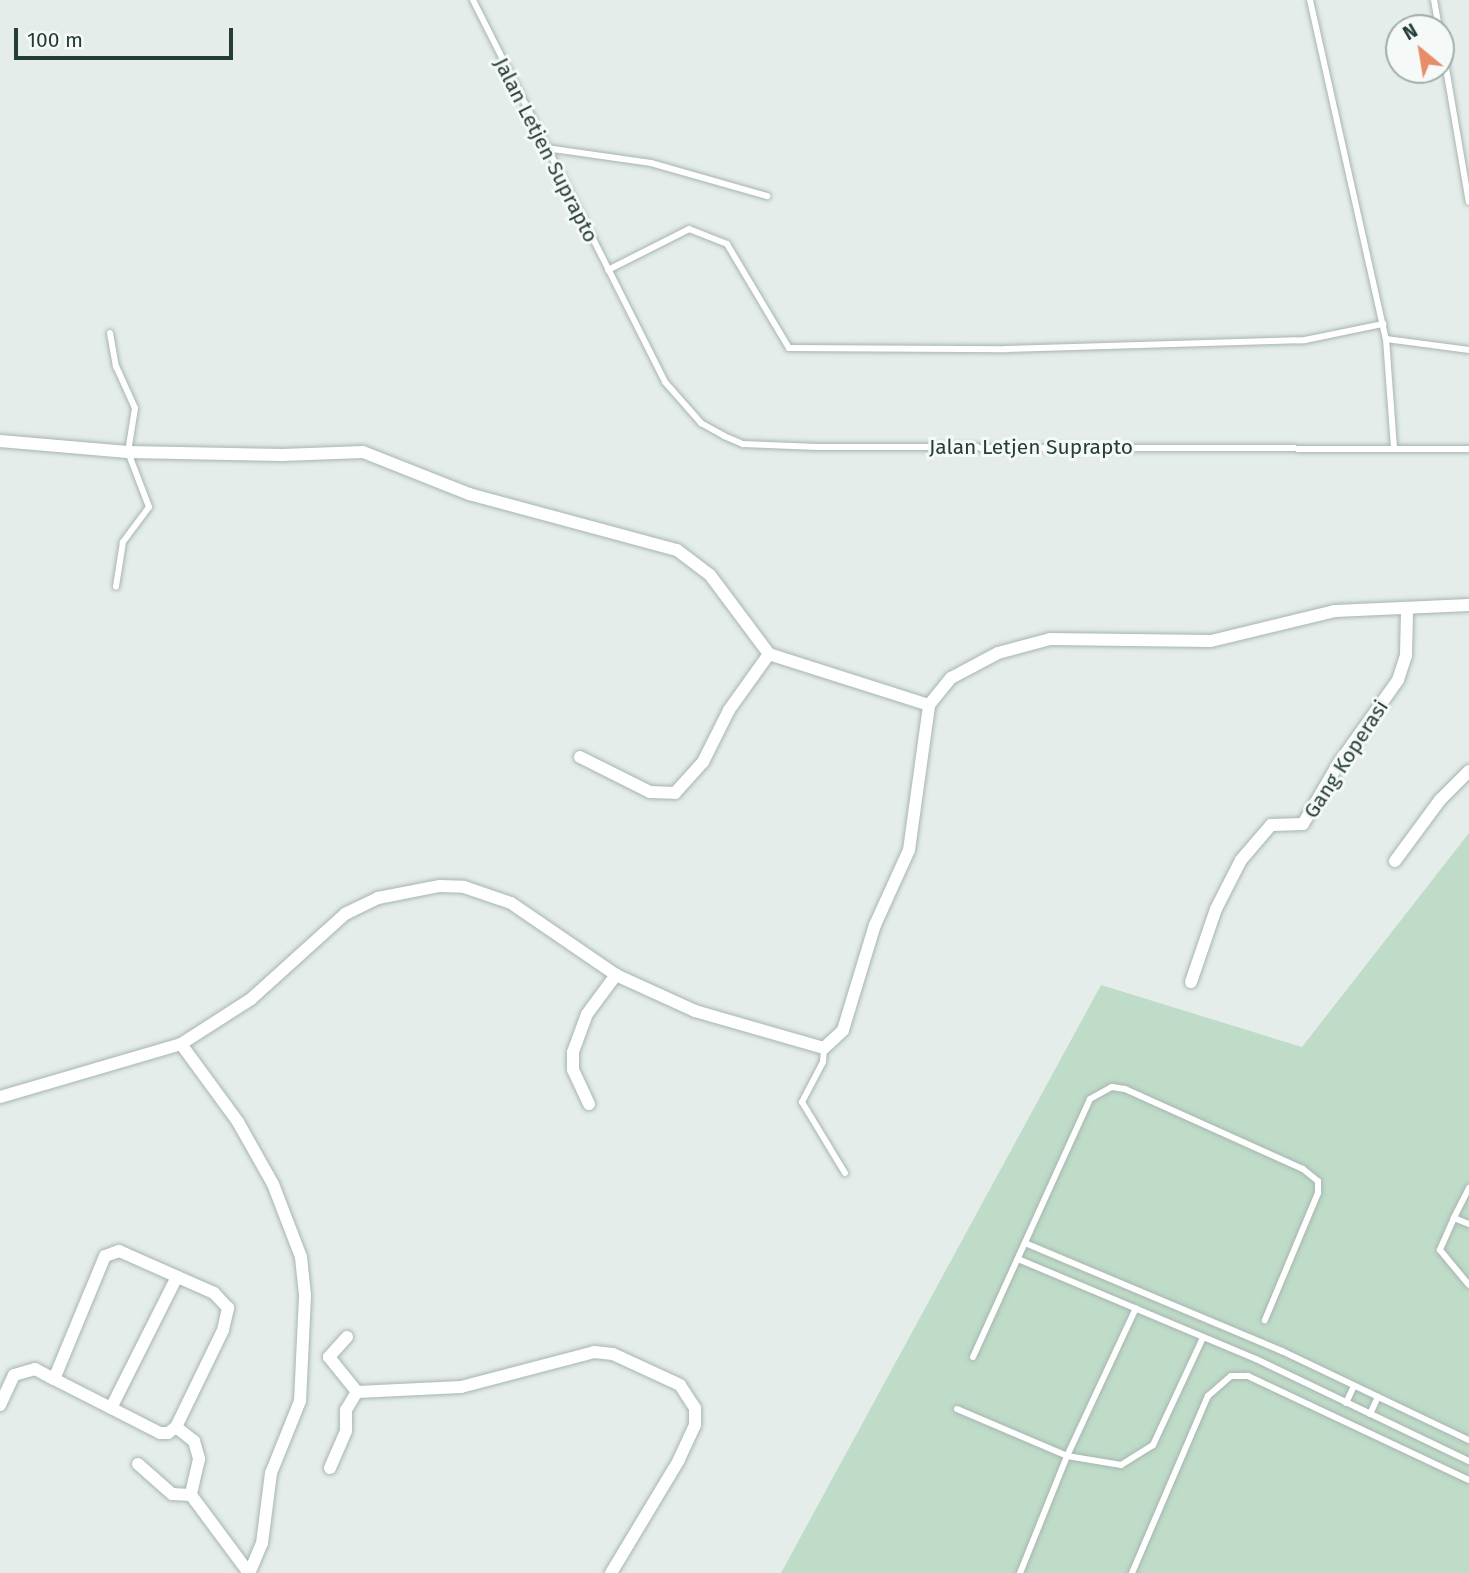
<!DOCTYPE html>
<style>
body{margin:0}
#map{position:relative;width:1469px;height:1573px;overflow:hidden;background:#e4ede9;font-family:"Fira Sans",sans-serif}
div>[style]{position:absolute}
.green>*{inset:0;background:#bfdcc8}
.roads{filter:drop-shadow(0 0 2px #a7b5b0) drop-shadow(0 0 2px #a7b5b0)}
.service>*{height:6px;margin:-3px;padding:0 3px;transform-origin:3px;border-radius:3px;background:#fff}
.minor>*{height:12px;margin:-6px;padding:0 6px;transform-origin:6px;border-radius:6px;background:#fff}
span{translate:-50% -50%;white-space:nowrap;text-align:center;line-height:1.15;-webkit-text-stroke:6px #f5f9f7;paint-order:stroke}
.street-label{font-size:21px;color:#253d38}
.north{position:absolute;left:1385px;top:14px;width:70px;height:70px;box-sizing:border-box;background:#f5f9f7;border:2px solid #a2aeab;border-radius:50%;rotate:330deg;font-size:19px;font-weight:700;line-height:28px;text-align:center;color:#253d38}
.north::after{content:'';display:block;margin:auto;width:24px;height:32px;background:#e78d68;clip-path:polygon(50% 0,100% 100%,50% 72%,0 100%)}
.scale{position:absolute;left:14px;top:28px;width:219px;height:32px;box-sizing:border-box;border:4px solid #253d38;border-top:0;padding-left:9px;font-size:21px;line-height:24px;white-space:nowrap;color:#253d38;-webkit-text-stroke:5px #f5f9f7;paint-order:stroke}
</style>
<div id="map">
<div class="green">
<div style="clip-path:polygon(1469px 833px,1469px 1573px,781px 1573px,1101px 985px,1302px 1047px)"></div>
</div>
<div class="roads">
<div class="service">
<div style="left:473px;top:0;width:428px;rotate:63.3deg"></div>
<div style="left:665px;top:382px;width:55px;rotate:48.7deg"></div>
<div style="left:701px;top:423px;width:26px;rotate:29deg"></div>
<div style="left:724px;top:436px;width:21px;rotate:23deg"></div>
<div style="left:743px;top:444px;width:75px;rotate:2.3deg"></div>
<div style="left:818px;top:447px;width:651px;rotate:0.18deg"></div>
<div style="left:1310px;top:0;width:347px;rotate:77.4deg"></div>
<div style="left:1386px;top:339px;width:108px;rotate:85.8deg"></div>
<div style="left:1434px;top:0;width:28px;rotate:80deg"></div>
<div style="left:1441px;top:39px;width:165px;rotate:80.3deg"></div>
<div style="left:546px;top:148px;width:106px;rotate:8.1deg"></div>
<div style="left:651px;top:163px;width:121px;rotate:15.9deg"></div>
<div style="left:608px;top:270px;width:91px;rotate:-26.8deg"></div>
<div style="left:689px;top:229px;width:41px;rotate:21.5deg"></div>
<div style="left:727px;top:244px;width:121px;rotate:59.2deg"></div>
<div style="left:789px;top:348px;width:217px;rotate:0.3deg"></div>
<div style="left:1006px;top:349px;width:299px;rotate:-1.7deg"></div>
<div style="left:1305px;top:340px;width:80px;rotate:-11.6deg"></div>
<div style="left:110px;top:333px;width:34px;rotate:80deg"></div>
<div style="left:116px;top:366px;width:46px;rotate:65.7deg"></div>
<div style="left:135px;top:408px;width:45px;rotate:99deg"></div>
<div style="left:128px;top:452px;width:59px;rotate:69.1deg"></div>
<div style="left:149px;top:507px;width:44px;rotate:126.6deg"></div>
<div style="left:123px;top:542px;width:45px;rotate:99deg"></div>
<div style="left:1386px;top:339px;width:84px;rotate:7.5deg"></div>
<div style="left:824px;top:1048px;width:14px;rotate:94deg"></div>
<div style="left:823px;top:1062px;width:45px;rotate:117.7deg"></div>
<div style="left:802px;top:1102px;width:83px;rotate:58.8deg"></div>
<div style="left:1469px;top:1188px;width:34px;rotate:117deg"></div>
<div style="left:1454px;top:1218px;width:16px;rotate:22deg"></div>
<div style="left:1454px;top:1218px;width:35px;rotate:114deg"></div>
<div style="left:1440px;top:1250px;width:45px;rotate:50.4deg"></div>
<div style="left:1025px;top:1243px;width:279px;rotate:22.8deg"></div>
<div style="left:1282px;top:1351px;width:207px;rotate:25.5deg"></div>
<div style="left:1018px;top:1259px;width:258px;rotate:22.8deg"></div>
<div style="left:1256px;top:1359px;width:236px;rotate:25.6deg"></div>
<div style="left:973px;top:1357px;width:283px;rotate:-65.6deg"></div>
<div style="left:1090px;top:1099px;width:25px;rotate:-29deg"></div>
<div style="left:1112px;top:1087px;width:13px;rotate:9deg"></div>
<div style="left:1125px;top:1089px;width:195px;rotate:24.2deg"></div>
<div style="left:1303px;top:1169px;width:19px;rotate:39deg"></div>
<div style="left:1318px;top:1181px;width:12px;rotate:90deg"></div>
<div style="left:1318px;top:1193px;width:138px;rotate:112.7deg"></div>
<div style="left:1346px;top:1403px;width:19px;rotate:-65deg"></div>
<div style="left:957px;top:1409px;width:120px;rotate:23.1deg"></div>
<div style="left:1067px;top:1456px;width:55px;rotate:9.5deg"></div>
<div style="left:1121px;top:1465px;width:38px;rotate:-32deg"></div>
<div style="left:1153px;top:1445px;width:118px;rotate:-65deg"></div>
<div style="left:1370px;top:1414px;width:19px;rotate:-65deg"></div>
<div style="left:1020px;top:1573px;width:126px;rotate:-68.1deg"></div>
<div style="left:1067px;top:1456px;width:163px;rotate:-65deg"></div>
<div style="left:1132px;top:1573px;width:193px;rotate:-66.8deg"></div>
<div style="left:1208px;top:1396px;width:30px;rotate:-41deg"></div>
<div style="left:1231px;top:1376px;width:17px"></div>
<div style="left:1248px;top:1376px;width:244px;rotate:25.2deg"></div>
</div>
<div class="minor">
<div style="left:0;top:441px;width:128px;rotate:4.9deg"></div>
<div style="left:128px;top:452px;width:154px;rotate:1.1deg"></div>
<div style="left:282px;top:455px;width:81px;rotate:-2.1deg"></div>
<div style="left:363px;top:452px;width:114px;rotate:21.6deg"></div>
<div style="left:469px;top:494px;width:215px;rotate:15.1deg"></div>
<div style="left:677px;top:550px;width:41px;rotate:37.1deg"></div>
<div style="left:710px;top:575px;width:99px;rotate:53.2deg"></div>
<div style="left:769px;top:654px;width:168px;rotate:17.7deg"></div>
<div style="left:580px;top:757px;width:78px;rotate:26.6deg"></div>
<div style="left:650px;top:792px;width:25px;rotate:2deg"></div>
<div style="left:675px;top:793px;width:42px;rotate:-47.9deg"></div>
<div style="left:703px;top:762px;width:58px;rotate:-63.4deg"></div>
<div style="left:729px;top:710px;width:69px;rotate:-54.5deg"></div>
<div style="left:1395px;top:861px;width:76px;rotate:-53.6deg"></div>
<div style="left:1440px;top:800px;width:41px;rotate:-45deg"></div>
<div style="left:1191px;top:982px;width:77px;rotate:-71.1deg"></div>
<div style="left:1216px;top:909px;width:55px;rotate:-63deg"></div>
<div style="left:1241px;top:860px;width:46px;rotate:-49.4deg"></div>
<div style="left:1271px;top:825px;width:32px;rotate:-2deg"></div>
<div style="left:1303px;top:824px;width:71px;rotate:-59.5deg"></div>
<div style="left:1339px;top:763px;width:102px;rotate:-54.6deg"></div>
<div style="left:1398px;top:680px;width:26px;rotate:-72deg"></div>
<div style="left:1406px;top:655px;width:44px;rotate:-88.7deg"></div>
<div style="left:181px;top:1044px;width:97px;rotate:53.8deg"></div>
<div style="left:238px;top:1122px;width:71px;rotate:60.6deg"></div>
<div style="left:273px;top:1184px;width:78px;rotate:69deg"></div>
<div style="left:301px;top:1257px;width:39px;rotate:84deg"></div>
<div style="left:305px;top:1296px;width:105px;rotate:92.7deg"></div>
<div style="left:300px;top:1401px;width:78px;rotate:111.9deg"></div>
<div style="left:271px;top:1473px;width:71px;rotate:97.3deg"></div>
<div style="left:262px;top:1543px;width:33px;rotate:113deg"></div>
<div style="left:0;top:1097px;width:189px;rotate:-16.3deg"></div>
<div style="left:181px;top:1044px;width:83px;rotate:-32.7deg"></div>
<div style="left:251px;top:999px;width:127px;rotate:-42.1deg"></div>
<div style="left:345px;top:914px;width:37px;rotate:-26deg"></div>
<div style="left:378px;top:898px;width:63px;rotate:-11deg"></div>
<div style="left:440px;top:886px;width:24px;rotate:2deg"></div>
<div style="left:464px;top:887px;width:50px;rotate:18.8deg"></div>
<div style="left:511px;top:903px;width:127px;rotate:34.4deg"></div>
<div style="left:616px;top:975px;width:87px;rotate:24.5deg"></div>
<div style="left:695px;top:1011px;width:134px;rotate:16deg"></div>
<div style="left:824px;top:1048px;width:26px;rotate:-43deg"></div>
<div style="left:843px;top:1030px;width:110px;rotate:-73.1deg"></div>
<div style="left:875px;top:925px;width:82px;rotate:-65.6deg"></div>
<div style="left:909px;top:850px;width:146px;rotate:-82.1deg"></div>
<div style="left:929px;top:705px;width:35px;rotate:-51deg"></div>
<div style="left:951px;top:678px;width:53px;rotate:-28deg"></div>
<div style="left:998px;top:653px;width:54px;rotate:-15.1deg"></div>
<div style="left:1050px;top:639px;width:161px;rotate:0.7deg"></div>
<div style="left:1211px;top:641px;width:128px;rotate:-13.6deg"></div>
<div style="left:1335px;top:611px;width:134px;rotate:-2.6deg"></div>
<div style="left:589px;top:1104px;width:38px;rotate:-115deg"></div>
<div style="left:573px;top:1070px;width:18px;rotate:-90deg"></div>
<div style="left:573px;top:1052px;width:40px;rotate:-69.8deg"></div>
<div style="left:587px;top:1014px;width:49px;rotate:-53.4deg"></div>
<div style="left:347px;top:1337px;width:27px;rotate:132deg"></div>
<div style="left:329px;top:1357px;width:45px;rotate:51.3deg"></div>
<div style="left:0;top:1405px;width:33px;rotate:-65deg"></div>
<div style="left:14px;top:1375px;width:22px;rotate:-16deg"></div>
<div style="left:35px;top:1369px;width:21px;rotate:28deg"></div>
<div style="left:54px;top:1379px;width:119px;rotate:27deg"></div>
<div style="left:160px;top:1433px;width:8px"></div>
<div style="left:168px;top:1433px;width:10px;rotate:-37deg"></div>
<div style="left:176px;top:1427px;width:108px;rotate:-64.1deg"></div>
<div style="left:223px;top:1330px;width:23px;rotate:-77deg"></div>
<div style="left:228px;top:1308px;width:21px;rotate:-133deg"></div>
<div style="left:214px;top:1293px;width:104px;rotate:-156.1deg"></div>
<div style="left:119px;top:1251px;width:15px;rotate:160deg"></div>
<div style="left:105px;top:1256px;width:133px;rotate:112.5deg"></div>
<div style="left:111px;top:1408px;width:147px;rotate:-63.3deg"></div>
<div style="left:176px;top:1427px;width:23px;rotate:38deg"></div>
<div style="left:194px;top:1441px;width:19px;rotate:74deg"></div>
<div style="left:199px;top:1459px;width:37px;rotate:103deg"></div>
<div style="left:138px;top:1464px;width:45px;rotate:41.4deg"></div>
<div style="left:172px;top:1494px;width:19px;rotate:3deg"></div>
<div style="left:330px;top:1468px;width:40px;rotate:-66.6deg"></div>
<div style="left:346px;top:1431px;width:21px;rotate:-90deg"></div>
<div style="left:346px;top:1410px;width:21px;rotate:-59deg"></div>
<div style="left:357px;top:1392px;width:104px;rotate:-2.8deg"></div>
<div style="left:461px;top:1387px;width:138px;rotate:-14.7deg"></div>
<div style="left:594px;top:1352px;width:19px;rotate:6deg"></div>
<div style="left:613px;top:1354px;width:74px;rotate:24.8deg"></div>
<div style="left:680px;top:1385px;width:27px;rotate:57deg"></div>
<div style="left:695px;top:1408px;width:17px;rotate:90deg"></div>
<div style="left:695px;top:1425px;width:38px;rotate:115deg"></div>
<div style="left:679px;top:1460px;width:132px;rotate:121deg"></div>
<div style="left:191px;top:1495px;width:97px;rotate:53.4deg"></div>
</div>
</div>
<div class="street-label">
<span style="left:546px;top:150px;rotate:63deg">Jalan Letjen Suprapto</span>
<span style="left:1031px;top:447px">Jalan Letjen Suprapto</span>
<span style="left:1346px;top:759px;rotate:-57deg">Gang Koperasi</span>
</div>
<div class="north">N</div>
<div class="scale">100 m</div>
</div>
